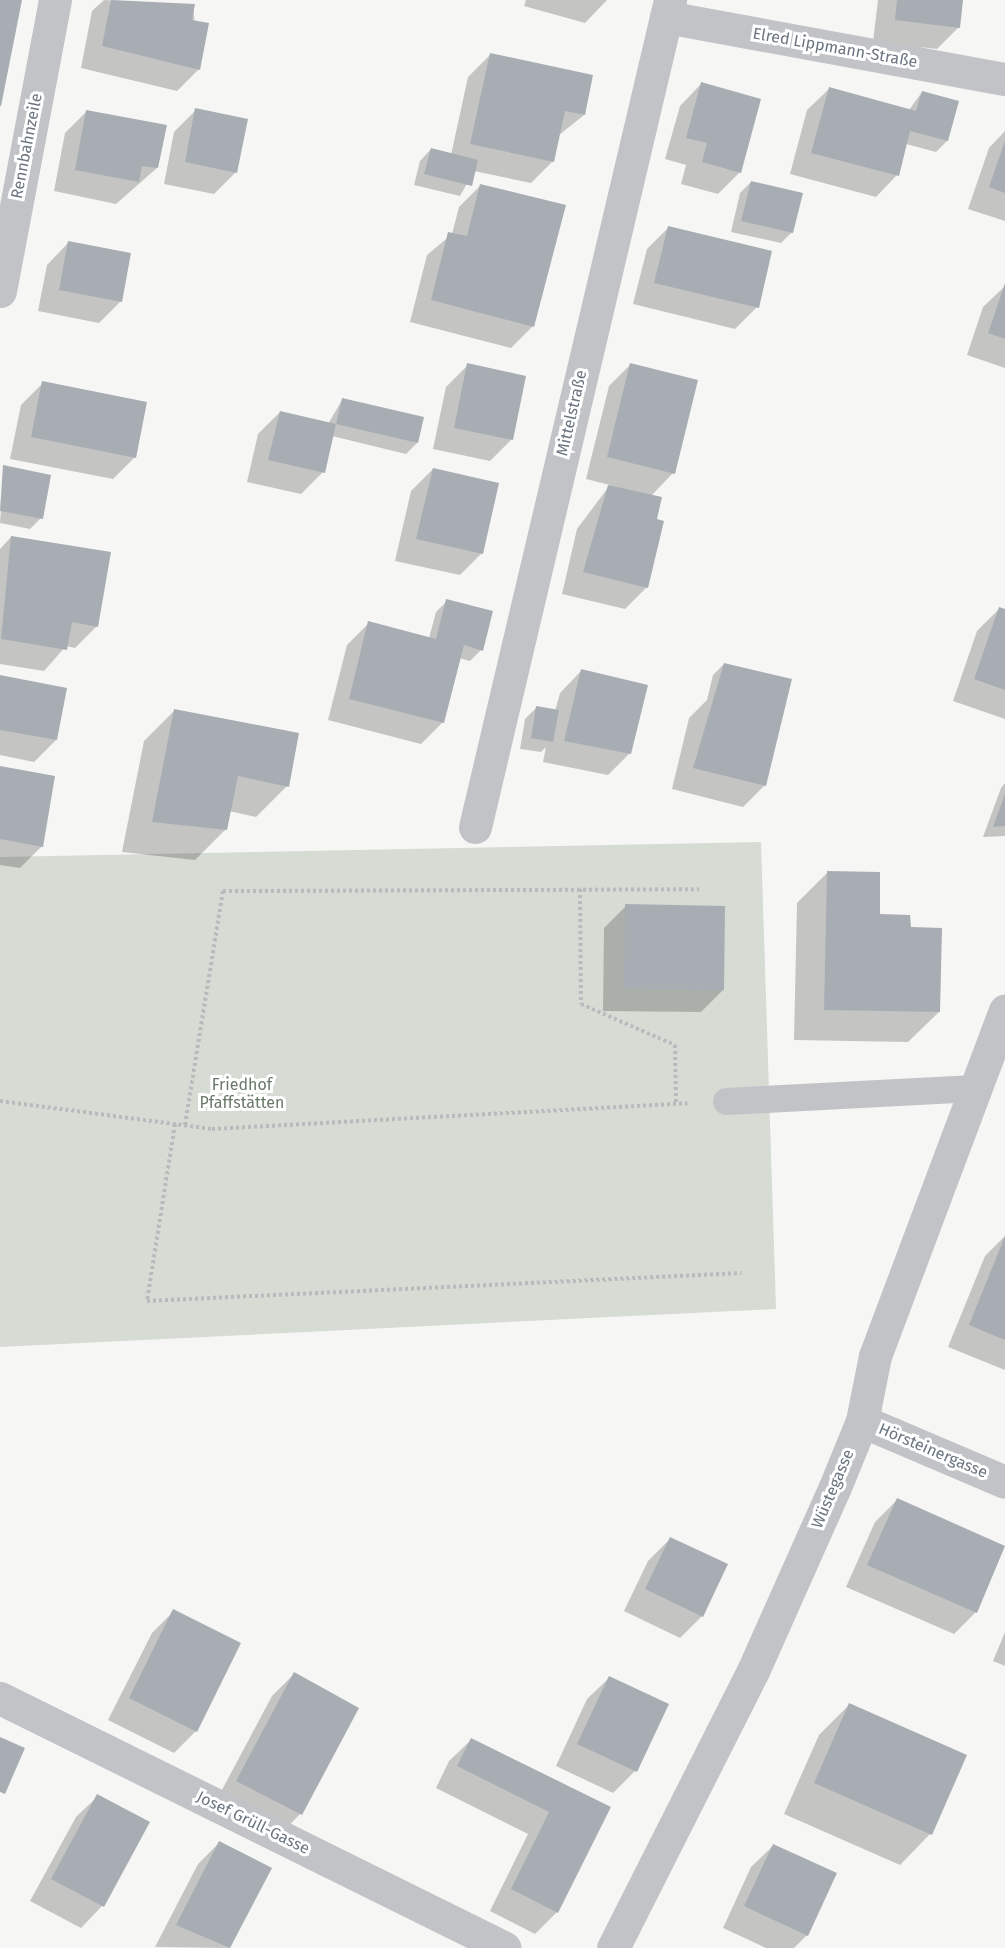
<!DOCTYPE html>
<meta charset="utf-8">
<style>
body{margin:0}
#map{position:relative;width:1005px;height:1948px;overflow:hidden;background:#f6f7f4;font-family:"Fira Sans",sans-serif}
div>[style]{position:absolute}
.green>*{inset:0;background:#d6dbd4}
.shadow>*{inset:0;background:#0003}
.building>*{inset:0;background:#a8adb3}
.path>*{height:4px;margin-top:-2px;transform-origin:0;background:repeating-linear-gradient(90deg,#b8bbbd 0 3px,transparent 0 6px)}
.service>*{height:27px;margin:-13.5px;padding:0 13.5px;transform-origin:13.5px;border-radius:13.5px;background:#c1c3c7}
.minor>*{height:33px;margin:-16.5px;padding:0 16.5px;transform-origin:16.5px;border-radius:16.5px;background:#c1c3c7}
span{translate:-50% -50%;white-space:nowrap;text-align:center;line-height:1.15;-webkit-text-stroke:6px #fff;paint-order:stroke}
.street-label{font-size:16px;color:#6a7581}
.park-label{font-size:16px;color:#697968}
</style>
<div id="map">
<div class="green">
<div style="clip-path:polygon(761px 842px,776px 1309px,0 1347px,0 857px)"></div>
</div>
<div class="shadow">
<div style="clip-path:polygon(104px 0,193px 5px,199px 69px,177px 91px,81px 68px,92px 11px)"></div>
<div style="clip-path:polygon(526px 0,607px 0,585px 23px,524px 6px)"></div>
<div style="clip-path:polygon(878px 0,962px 0,959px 27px,937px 49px,873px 42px)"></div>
<div style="clip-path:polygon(490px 55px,584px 115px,558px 136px,553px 161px,531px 183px,474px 171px,460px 196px,414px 185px,420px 161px,431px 149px,451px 155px,468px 77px)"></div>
<div style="clip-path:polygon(701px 84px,740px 172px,718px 194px,681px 184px,686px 165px,665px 159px,680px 106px)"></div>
<div style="clip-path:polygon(829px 89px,909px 110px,922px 92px,947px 141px,936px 152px,906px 144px,897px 175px,876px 197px,790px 174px,807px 110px)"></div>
<div style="clip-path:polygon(196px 110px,236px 172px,214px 194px,164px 184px,174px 132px)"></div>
<div style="clip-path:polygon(87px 111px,157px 168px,116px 204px,54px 191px,65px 133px)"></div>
<div style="clip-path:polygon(1005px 131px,1005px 221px,968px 209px,989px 148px)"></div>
<div style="clip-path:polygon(751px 182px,792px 232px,781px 243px,731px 232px,740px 193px)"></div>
<div style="clip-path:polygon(481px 185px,532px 327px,511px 348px,410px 322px,427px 255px,452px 234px,459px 207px)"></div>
<div style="clip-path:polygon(669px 227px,757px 307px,735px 329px,633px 304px,647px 249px)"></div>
<div style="clip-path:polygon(68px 243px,121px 301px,99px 323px,38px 311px,47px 265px)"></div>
<div style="clip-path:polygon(1005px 286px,1005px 368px,967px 355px,983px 307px)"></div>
<div style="clip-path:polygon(631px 364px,673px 473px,651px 496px,647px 587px,625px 609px,562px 594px,577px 529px,610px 485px,586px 479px,609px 386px)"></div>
<div style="clip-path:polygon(468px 365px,512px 439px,490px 461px,433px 449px,446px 387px)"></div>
<div style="clip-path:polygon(43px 383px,135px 457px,113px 479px,10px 459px,21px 405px)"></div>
<div style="clip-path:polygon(342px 400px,417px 443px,406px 454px,332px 436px,323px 472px,301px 494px,247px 482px,258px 434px,280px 412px,328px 424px)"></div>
<div style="clip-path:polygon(4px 467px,41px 518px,30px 529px,0 523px)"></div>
<div style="clip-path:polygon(433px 469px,482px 553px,460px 575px,395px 561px,411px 491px)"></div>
<div style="clip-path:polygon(11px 537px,97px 626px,75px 648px,66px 646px,44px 671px,0 664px,0 549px)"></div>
<div style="clip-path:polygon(447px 601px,481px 650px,470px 661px,459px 658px,443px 722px,421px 744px,328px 720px,347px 645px,369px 623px,429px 638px,436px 612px)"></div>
<div style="clip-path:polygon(999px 609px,1005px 611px,1005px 719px,953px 701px,977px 631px)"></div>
<div style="clip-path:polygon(724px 664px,765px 785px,743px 807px,672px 789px,689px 718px,707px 700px,713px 675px)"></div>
<div style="clip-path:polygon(581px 671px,630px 753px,608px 775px,543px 762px,546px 747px,541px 752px,520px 749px,525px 719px,536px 708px,555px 711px,560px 693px)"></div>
<div style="clip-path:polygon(0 677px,56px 740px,34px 762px,0 755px)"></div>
<div style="clip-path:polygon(175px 710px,287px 786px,256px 817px,229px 811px,226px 829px,195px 860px,122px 852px,144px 741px)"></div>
<div style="clip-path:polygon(0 768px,42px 846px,20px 868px,0 865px)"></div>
<div style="clip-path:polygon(1005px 783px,1005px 836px,983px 837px,1001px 788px)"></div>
<div style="clip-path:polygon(828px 872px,878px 916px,909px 928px,939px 1012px,908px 1042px,794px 1040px,797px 903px)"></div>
<div style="clip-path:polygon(626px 906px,723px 990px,701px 1012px,603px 1011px,604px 928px)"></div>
<div style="clip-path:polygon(1005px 1236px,1005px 1370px,948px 1347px,985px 1256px)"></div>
<div style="clip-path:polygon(897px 1500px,976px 1612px,954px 1634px,846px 1587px,875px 1522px)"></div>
<div style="clip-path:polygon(670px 1539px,702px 1616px,680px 1638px,624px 1611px,648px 1561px)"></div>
<div style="clip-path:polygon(174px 1611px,196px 1731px,174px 1753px,108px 1720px,152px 1633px)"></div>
<div style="clip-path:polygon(1005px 1632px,1005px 1666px,993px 1661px)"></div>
<div style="clip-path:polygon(294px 1674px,357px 1708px,300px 1814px,279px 1836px,215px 1803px,272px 1696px)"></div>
<div style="clip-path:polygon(609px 1678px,635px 1771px,613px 1793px,556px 1766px,587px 1699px)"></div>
<div style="clip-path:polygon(850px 1704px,965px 1755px,930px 1834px,900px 1865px,784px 1814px,819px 1735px)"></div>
<div style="clip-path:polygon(471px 1740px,608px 1808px,557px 1912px,535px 1934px,490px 1911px,528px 1834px,436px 1788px,449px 1761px)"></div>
<div style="clip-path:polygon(98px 1796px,148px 1823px,102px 1906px,81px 1928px,30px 1901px,76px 1817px)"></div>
<div style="clip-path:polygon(220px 1842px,270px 1869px,229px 1948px,155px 1947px,198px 1864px)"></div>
<div style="clip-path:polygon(773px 1846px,807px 1935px,794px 1948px,766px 1948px,723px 1928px,751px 1867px)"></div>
</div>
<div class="building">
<div style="clip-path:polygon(0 0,22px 0,1px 106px,0 106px)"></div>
<div style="clip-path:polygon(111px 0,195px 4px,192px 20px,209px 23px,200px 70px,102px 46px)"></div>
<div style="clip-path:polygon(897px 0,963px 0,960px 28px,895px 20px)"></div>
<div style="clip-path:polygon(490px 53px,593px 75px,585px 115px,565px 111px,554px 162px,470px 144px)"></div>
<div style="clip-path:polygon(701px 82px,761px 99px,741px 173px,702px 162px,707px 143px,686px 138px)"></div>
<div style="clip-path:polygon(829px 87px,916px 111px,922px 91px,959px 101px,948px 141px,910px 131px,899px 176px,811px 153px)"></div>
<div style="clip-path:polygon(195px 108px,248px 119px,237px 173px,185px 162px)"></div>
<div style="clip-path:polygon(86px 110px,167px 125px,158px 168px,142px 166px,139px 182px,75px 170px)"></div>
<div style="clip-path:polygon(1005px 141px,1005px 193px,989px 187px)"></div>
<div style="clip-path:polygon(431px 148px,478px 160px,472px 186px,424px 174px)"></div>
<div style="clip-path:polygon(751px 181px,803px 193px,793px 233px,741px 221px)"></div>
<div style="clip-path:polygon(480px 184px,566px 205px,534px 327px,431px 300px,448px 232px,467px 236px)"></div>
<div style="clip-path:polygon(668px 226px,772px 251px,759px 308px,654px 283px)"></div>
<div style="clip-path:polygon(68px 241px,131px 253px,122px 302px,59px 290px)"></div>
<div style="clip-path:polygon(1005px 283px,1005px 339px,988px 333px)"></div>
<div style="clip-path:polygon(467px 363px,526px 376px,513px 440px,454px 428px)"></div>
<div style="clip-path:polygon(630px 363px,698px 380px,675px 474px,607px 457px)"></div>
<div style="clip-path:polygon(42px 381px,147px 402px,136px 458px,31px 437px)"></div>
<div style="clip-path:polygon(342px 398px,424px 417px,418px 443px,336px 424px)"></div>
<div style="clip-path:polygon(280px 411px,336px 424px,325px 473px,268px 460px)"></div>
<div style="clip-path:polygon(3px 465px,51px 475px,43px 519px,0 511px)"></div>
<div style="clip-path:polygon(433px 468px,499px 483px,483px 554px,416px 539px)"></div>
<div style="clip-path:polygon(608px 485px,662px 497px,657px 519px,664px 521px,648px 588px,583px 572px)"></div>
<div style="clip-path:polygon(11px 536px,111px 552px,98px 627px,72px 622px,67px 650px,1px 639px)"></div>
<div style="clip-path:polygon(446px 599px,493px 611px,483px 651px,464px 645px,444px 723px,349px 699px,368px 621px,436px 639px)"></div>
<div style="clip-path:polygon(999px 607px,1005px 609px,1005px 690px,974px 679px)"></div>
<div style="clip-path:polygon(724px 663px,792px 679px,766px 786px,693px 768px)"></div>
<div style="clip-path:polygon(581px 669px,648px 685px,631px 754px,564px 741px)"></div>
<div style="clip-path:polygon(0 675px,67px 688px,57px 740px,0 730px)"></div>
<div style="clip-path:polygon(536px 706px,559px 710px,553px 742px,531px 738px)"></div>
<div style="clip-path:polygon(174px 709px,299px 733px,289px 787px,238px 776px,227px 830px,152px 822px)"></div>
<div style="clip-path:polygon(0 766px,55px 776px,43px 847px,0 839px)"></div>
<div style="clip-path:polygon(1005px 794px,1005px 826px,993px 827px)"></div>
<div style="clip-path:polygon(827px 871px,880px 872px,880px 914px,910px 915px,911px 927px,942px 928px,940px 1012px,824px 1010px)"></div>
<div style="clip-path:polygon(625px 904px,725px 906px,724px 990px,624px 989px)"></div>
<div style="clip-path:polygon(1005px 1236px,1005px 1340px,969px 1325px)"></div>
<div style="clip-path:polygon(897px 1498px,1005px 1546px,977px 1613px,867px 1565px)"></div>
<div style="clip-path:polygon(670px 1537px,728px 1564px,703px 1617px,645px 1589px)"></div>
<div style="clip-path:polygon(173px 1609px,241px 1643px,197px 1732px,129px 1698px)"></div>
<div style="clip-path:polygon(294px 1672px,359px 1708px,302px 1815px,236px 1781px)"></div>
<div style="clip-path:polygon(609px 1676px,669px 1704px,637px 1772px,577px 1744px)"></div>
<div style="clip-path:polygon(849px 1703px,967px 1755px,932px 1835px,814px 1783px)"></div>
<div style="clip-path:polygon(0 1737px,25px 1748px,5px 1794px,0 1792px)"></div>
<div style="clip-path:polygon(471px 1738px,611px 1807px,558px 1913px,511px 1889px,549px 1812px,457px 1766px)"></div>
<div style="clip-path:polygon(97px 1794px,150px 1822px,104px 1907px,51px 1879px)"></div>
<div style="clip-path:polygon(219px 1841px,272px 1868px,230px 1948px,176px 1925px)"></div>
<div style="clip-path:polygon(773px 1844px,837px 1873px,808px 1936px,744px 1906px)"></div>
</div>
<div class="path">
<div style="left:580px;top:889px;width:115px;rotate:89.5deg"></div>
<div style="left:581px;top:1004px;width:103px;rotate:23.6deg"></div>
<div style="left:675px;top:1045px;width:58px;rotate:89deg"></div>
<div style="left:0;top:1101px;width:214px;rotate:7.5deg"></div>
<div style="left:212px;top:1129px;width:476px;rotate:-3.1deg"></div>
<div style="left:175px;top:1124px;width:179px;rotate:99deg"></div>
<div style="left:147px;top:1301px;width:595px;rotate:-2.7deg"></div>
<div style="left:185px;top:1125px;width:237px;rotate:-80.8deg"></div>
<div style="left:223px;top:891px;width:476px;rotate:-0.2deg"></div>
</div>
<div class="service">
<div style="left:726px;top:1101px;width:249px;rotate:-3deg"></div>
</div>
<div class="minor">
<div style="left:666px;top:17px;width:345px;rotate:10.4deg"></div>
<div style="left:0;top:291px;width:296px;rotate:-79.3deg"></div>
<div style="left:475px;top:827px;width:850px;rotate:-76.73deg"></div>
<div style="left:862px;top:1421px;width:155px;rotate:23.1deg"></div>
<div style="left:0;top:1698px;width:563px;rotate:26.34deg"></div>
<div style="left:613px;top:1948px;width:310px;rotate:-63.2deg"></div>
<div style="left:753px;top:1671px;width:201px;rotate:-66deg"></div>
<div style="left:835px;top:1487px;width:71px;rotate:-67.8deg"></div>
<div style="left:862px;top:1421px;width:66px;rotate:-78.7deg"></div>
<div style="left:875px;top:1356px;width:369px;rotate:-69.4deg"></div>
</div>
<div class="street-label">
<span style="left:835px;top:48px;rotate:10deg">Elred Lippmann-Straße</span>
<span style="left:27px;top:146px;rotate:-79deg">Rennbahnzeile</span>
<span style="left:572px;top:413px;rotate:-77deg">Mittelstraße</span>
<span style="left:933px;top:1451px;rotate:23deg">Hörsteinergasse</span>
<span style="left:833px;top:1489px;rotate:-67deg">Wüstegasse</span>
<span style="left:253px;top:1823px;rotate:26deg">Josef Grüll-Gasse</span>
</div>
<div class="park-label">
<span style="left:242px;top:1094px">Friedhof<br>Pfaffstätten</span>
</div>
</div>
